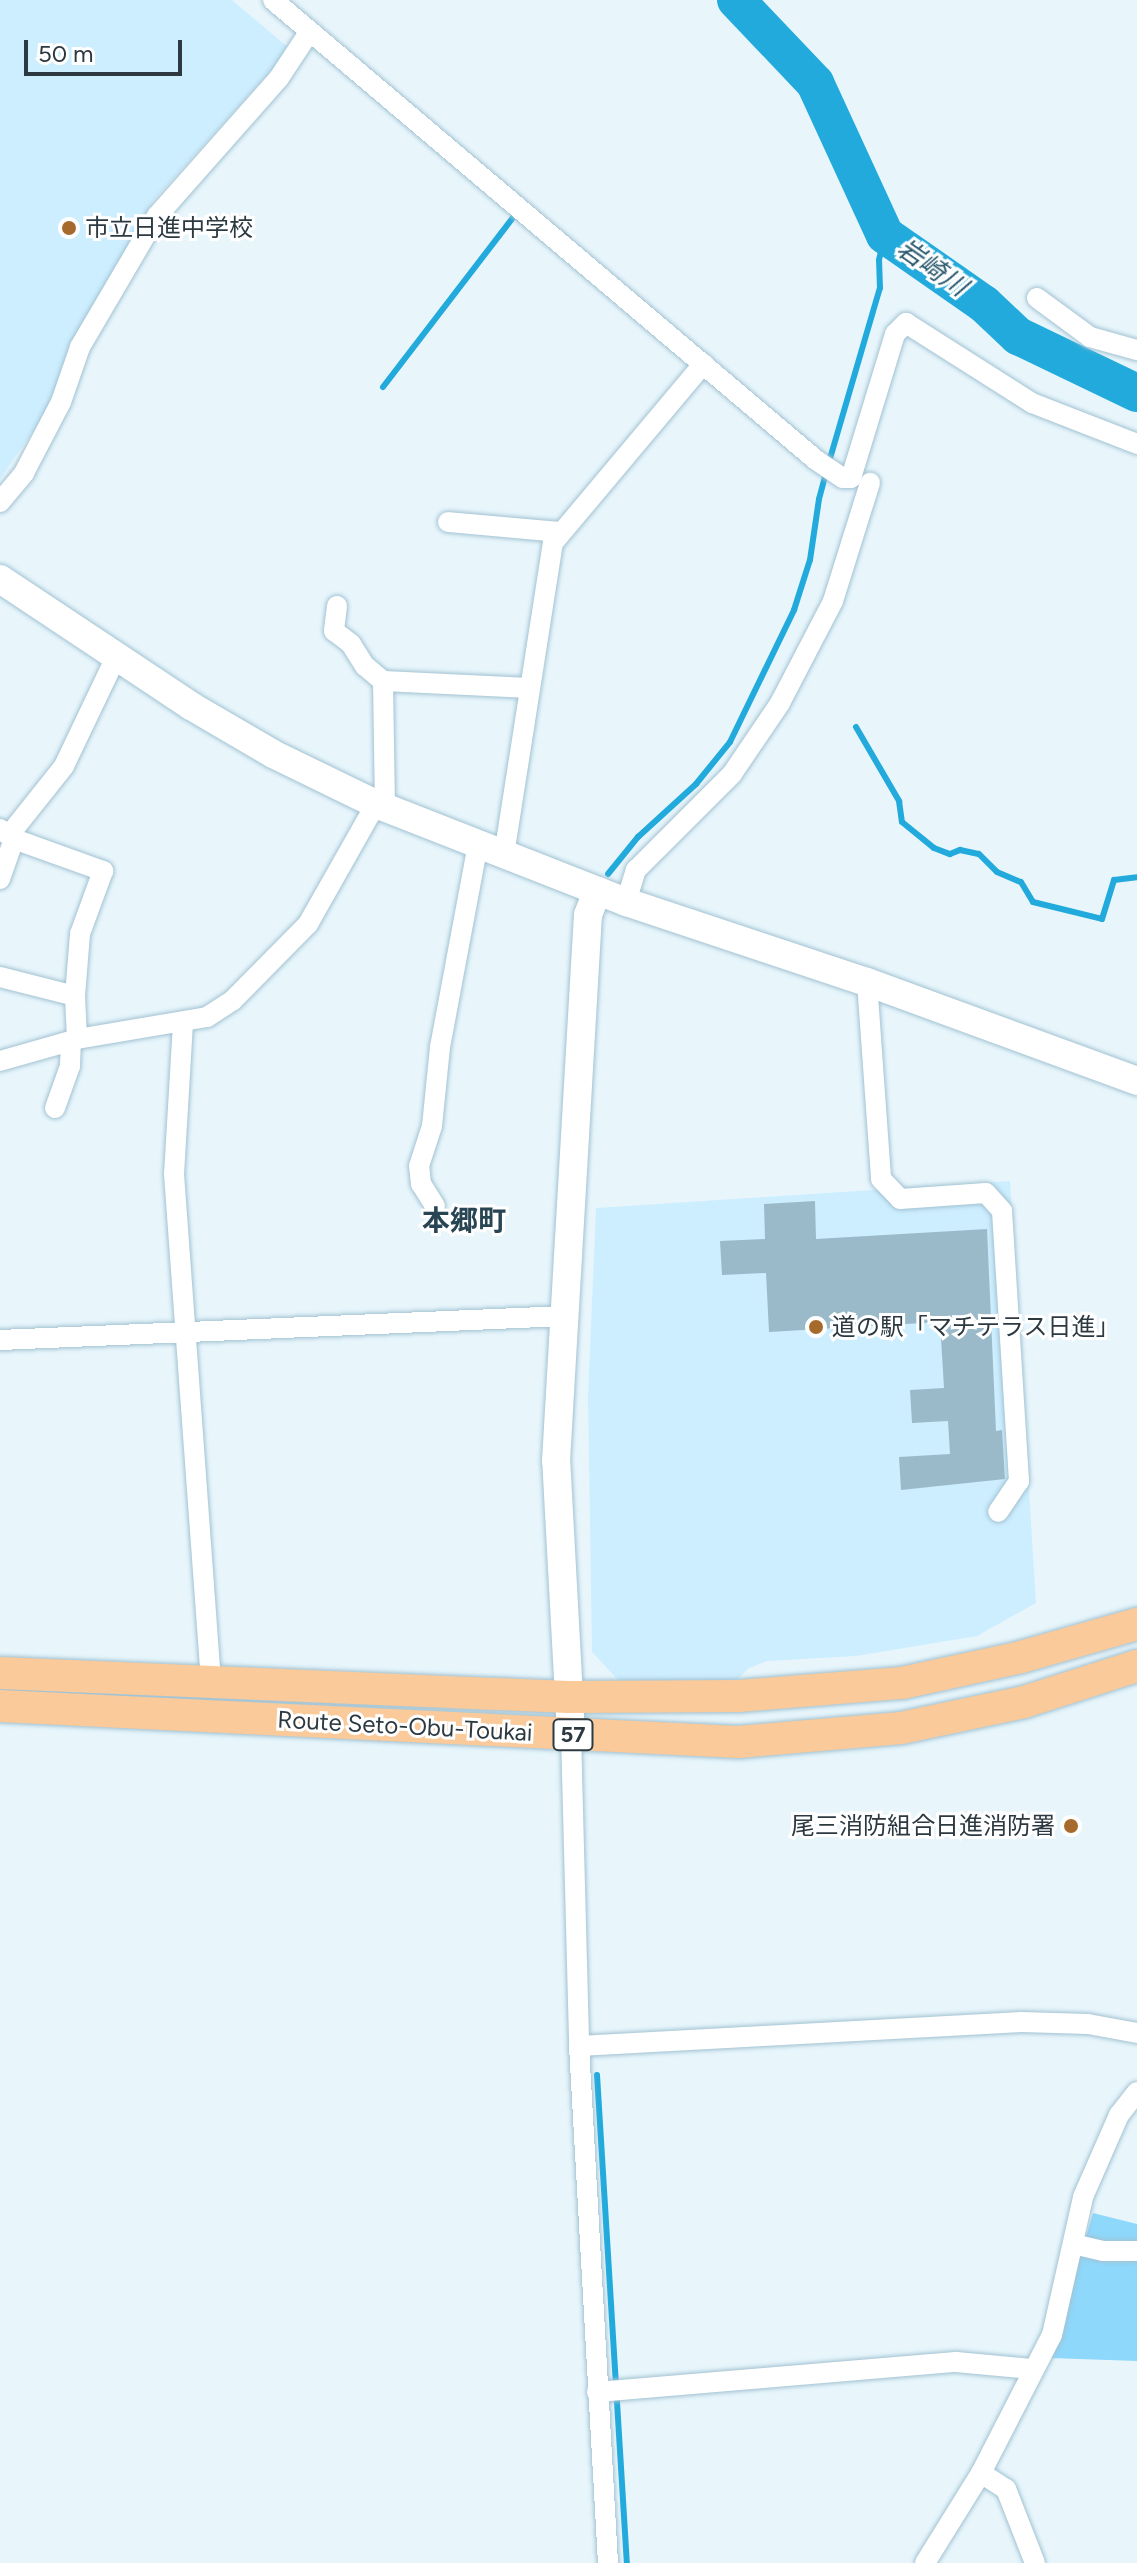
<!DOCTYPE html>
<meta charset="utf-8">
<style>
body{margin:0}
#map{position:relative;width:1137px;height:2563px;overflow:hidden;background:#e8f6fc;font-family:Figtree,"Noto Sans JP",sans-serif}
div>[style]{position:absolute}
.built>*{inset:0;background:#cdeeff}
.green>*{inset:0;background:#8ed8fb}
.stream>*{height:6px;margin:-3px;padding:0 3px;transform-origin:3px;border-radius:3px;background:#23aadc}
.river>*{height:38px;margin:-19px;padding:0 19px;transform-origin:19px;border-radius:19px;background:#23aadc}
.building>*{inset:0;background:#9abaca}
.roads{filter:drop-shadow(0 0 2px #a2c2d2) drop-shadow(0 0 2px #a2c2d2)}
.street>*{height:20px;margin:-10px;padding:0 10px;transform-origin:10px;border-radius:10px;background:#fff}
.secondary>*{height:28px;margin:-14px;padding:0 14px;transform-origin:14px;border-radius:14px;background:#fff}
.primary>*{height:32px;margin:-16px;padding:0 16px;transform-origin:16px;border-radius:16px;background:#faca9b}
.dots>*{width:22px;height:22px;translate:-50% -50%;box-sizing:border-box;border:4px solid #fff;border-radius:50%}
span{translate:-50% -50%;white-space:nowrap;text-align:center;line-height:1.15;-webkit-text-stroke:6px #fff;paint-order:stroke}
.shield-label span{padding:2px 6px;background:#fff;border:2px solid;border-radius:6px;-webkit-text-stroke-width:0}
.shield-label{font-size:22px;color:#2c3940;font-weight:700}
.poi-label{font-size:24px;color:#2c3940}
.left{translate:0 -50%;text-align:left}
.right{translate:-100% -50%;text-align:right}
.street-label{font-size:24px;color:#2c3940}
.water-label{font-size:26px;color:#26576d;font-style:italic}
.quarter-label{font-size:28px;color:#284553;font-weight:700}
.scale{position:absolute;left:24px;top:40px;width:158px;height:36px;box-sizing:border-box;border:4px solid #2c3940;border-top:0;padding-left:10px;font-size:24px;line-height:28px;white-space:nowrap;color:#2c3940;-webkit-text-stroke:6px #fff;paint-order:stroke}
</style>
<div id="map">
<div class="built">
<div style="clip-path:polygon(0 0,232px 0,290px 49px,153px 201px,124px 254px,67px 381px,0 479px)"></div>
<div style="clip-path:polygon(1010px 1181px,1036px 1603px,977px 1636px,856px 1656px,767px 1661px,749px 1668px,738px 1679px,724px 1682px,620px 1682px,592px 1652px,588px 1397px,596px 1208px)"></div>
</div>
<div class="green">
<div style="clip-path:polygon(1093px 2213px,1137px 2224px,1137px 2361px,1050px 2358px)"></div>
</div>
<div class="stream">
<div style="left:383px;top:387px;width:215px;rotate:-52.5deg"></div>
<div style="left:829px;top:462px;width:181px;rotate:-73.7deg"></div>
<div style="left:880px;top:288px;width:28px;rotate:-92deg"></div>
<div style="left:879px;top:260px;width:26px;rotate:-77deg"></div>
<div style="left:856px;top:727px;width:86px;rotate:59.8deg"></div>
<div style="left:899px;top:801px;width:21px;rotate:82deg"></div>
<div style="left:902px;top:822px;width:41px;rotate:39.1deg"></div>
<div style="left:934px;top:848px;width:17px;rotate:21deg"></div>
<div style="left:950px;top:854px;width:11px;rotate:-22deg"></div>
<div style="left:960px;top:850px;width:19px;rotate:12deg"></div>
<div style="left:979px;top:854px;width:25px;rotate:45deg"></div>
<div style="left:997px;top:872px;width:26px;rotate:23deg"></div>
<div style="left:1021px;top:882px;width:23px;rotate:59deg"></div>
<div style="left:1033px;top:902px;width:71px;rotate:13.8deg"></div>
<div style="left:1102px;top:919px;width:41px;rotate:-72.9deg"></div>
<div style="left:1114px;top:880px;width:23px;rotate:-7deg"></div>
<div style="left:608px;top:874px;width:48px;rotate:-51deg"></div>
<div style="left:638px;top:837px;width:79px;rotate:-42.4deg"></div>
<div style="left:696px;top:784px;width:54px;rotate:-51deg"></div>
<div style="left:730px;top:742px;width:147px;rotate:-64.1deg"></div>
<div style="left:794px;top:610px;width:52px;rotate:-72.3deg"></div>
<div style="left:810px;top:560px;width:62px;rotate:-81.6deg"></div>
<div style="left:819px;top:499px;width:27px;rotate:-75deg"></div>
<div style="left:597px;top:2075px;width:489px;rotate:86.5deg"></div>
</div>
<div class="river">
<div style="left:736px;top:0;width:115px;rotate:46.4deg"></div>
<div style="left:815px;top:83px;width:167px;rotate:65.3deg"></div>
<div style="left:885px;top:235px;width:121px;rotate:34.9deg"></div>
<div style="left:984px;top:304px;width:47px;rotate:43.3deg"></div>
<div style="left:1018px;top:336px;width:132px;rotate:25.6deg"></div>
</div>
<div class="building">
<div style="clip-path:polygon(815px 1201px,816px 1239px,987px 1229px,996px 1431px,1002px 1430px,1005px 1479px,901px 1490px,899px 1457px,950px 1454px,948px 1421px,912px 1423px,910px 1390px,944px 1388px,940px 1322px,769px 1332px,766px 1273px,722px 1275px,720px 1241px,765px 1239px,764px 1204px)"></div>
</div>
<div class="roads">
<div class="street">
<div style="left:273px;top:0;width:712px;rotate:40.27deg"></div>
<div style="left:816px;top:460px;width:32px;rotate:34deg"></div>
<div style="left:843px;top:478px;width:8px"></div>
<div style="left:851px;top:478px;width:151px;rotate:-73deg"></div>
<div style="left:895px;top:334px;width:16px;rotate:-45deg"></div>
<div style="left:906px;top:323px;width:149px;rotate:32.4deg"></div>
<div style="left:1032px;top:403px;width:113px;rotate:21.3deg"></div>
<div style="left:1037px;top:298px;width:66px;rotate:36.3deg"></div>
<div style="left:1090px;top:337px;width:49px;rotate:15.5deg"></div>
<div style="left:0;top:502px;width:38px;rotate:-50deg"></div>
<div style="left:24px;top:473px;width:80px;rotate:-62.5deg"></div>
<div style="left:61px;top:402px;width:58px;rotate:-70.9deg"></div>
<div style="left:80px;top:347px;width:152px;rotate:-59.6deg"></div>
<div style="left:157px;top:216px;width:184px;rotate:-48.5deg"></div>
<div style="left:279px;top:78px;width:56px;rotate:-56.6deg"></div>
<div style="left:448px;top:522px;width:113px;rotate:5.1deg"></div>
<div style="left:337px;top:606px;width:25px;rotate:97deg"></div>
<div style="left:334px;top:631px;width:21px;rotate:37deg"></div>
<div style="left:351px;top:644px;width:26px;rotate:58deg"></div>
<div style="left:365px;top:666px;width:23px;rotate:40deg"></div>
<div style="left:383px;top:681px;width:126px;rotate:89.1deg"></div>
<div style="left:383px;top:681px;width:147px;rotate:2.7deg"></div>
<div style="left:0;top:829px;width:17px;rotate:36deg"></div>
<div style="left:14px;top:839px;width:95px;rotate:19.8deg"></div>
<div style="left:103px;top:871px;width:67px;rotate:110.1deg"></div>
<div style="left:80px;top:934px;width:62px;rotate:94.6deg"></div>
<div style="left:75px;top:996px;width:43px;rotate:87.3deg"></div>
<div style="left:10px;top:834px;width:87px;rotate:-51.5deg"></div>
<div style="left:64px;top:766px;width:119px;rotate:-64.5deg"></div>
<div style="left:504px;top:855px;width:316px;rotate:-81.1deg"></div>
<div style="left:553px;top:543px;width:234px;rotate:-50deg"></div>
<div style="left:0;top:879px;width:42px;rotate:-70.7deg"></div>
<div style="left:626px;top:902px;width:34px;rotate:-73deg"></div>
<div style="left:636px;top:870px;width:136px;rotate:-45deg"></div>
<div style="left:732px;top:774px;width:86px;rotate:-55.9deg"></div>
<div style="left:780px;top:703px;width:115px;rotate:-62.5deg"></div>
<div style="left:833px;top:601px;width:124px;rotate:-72.6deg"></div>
<div style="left:0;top:977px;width:77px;rotate:14.2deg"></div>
<div style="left:867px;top:982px;width:197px;rotate:85.9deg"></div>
<div style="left:881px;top:1179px;width:28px;rotate:46deg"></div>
<div style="left:900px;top:1199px;width:86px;rotate:-4deg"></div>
<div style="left:986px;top:1193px;width:24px;rotate:48deg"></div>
<div style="left:1002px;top:1211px;width:271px;rotate:86.4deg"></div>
<div style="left:1019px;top:1481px;width:37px;rotate:124deg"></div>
<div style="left:183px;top:1023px;width:151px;rotate:93.4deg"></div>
<div style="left:174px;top:1174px;width:508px;rotate:85.83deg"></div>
<div style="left:0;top:1061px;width:80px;rotate:-15.9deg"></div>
<div style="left:77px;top:1039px;width:132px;rotate:-9.6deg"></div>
<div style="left:207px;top:1017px;width:31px;rotate:-33deg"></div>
<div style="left:233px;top:1000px;width:107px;rotate:-45.4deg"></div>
<div style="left:308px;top:924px;width:138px;rotate:-60.5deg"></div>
<div style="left:55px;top:1108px;width:45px;rotate:-70.3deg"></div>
<div style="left:70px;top:1066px;width:25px;rotate:-88deg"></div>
<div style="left:435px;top:1206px;width:26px;rotate:-122deg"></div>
<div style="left:421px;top:1184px;width:18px;rotate:-96deg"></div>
<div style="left:419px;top:1166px;width:42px;rotate:-72deg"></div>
<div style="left:432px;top:1126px;width:79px;rotate:-84.2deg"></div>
<div style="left:440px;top:1047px;width:207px;rotate:-79.4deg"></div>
<div style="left:0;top:1340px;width:566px;rotate:-2.43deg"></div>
<div style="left:571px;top:1734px;width:312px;rotate:88.5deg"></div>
<div style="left:579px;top:2046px;width:518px;rotate:86.79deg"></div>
<div style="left:579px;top:2046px;width:443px;rotate:-3.1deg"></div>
<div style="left:1021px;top:2022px;width:67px;rotate:1.7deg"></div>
<div style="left:1088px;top:2024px;width:50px;rotate:10.4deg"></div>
<div style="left:1073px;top:2244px;width:31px;rotate:13deg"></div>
<div style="left:1103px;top:2251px;width:34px"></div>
<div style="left:597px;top:2392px;width:360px;rotate:-4.8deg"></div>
<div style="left:956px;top:2362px;width:76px;rotate:5.3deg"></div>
<div style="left:981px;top:2473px;width:30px;rotate:33deg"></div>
<div style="left:1006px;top:2489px;width:79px;rotate:68.6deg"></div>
<div style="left:925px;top:2563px;width:106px;rotate:-58.1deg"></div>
<div style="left:981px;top:2473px;width:155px;rotate:-62.8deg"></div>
<div style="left:1052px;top:2335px;width:141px;rotate:-77.3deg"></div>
<div style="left:1083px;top:2197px;width:90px;rotate:-66.3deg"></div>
<div style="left:1119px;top:2115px;width:29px;rotate:-52deg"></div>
</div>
<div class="secondary">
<div style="left:0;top:579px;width:229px;rotate:33.6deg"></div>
<div style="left:191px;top:706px;width:95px;rotate:30.3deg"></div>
<div style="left:273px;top:754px;width:114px;rotate:25.9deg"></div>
<div style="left:376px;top:804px;width:269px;rotate:21.4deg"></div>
<div style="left:626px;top:902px;width:254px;rotate:18.4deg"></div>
<div style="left:867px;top:982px;width:288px;rotate:20.1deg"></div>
<div style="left:571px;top:1734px;width:273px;rotate:-93.1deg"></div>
<div style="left:556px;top:1461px;width:547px;rotate:-86.65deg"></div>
<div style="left:588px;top:915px;width:26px;rotate:-69deg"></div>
</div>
<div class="primary">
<div style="left:0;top:1673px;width:569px;rotate:2.42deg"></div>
<div style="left:568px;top:1697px;width:171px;rotate:-0.3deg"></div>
<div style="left:739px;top:1696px;width:164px;rotate:-4.6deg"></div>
<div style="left:902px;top:1683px;width:122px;rotate:-12.3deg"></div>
<div style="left:1021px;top:1657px;width:121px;rotate:-15.9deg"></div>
<div style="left:0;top:1706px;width:739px;rotate:2.79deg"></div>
<div style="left:738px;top:1742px;width:164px;rotate:-4.9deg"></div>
<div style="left:901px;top:1728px;width:126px;rotate:-11.9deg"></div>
<div style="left:1024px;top:1702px;width:119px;rotate:-17.7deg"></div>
</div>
</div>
<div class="dots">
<div style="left:69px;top:228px;background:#a66b2c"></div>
<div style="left:816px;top:1327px;background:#a66b2c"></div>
<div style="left:1071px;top:1826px;background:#a66b2c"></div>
</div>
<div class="shield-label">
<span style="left:573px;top:1735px">57</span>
</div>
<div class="poi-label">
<span class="left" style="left:85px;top:228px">市立日進中学校</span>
<span class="left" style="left:832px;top:1327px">道の駅「マチテラス日進」</span>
<span class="right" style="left:1055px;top:1826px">尾三消防組合日進消防署</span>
</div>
<div class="street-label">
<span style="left:405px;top:1726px;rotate:3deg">Route Seto-Obu-Toukai</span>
</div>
<div class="water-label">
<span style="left:932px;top:268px;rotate:35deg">岩崎川</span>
</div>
<div class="quarter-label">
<span style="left:464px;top:1220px">本郷町</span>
</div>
<div class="scale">50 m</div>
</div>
